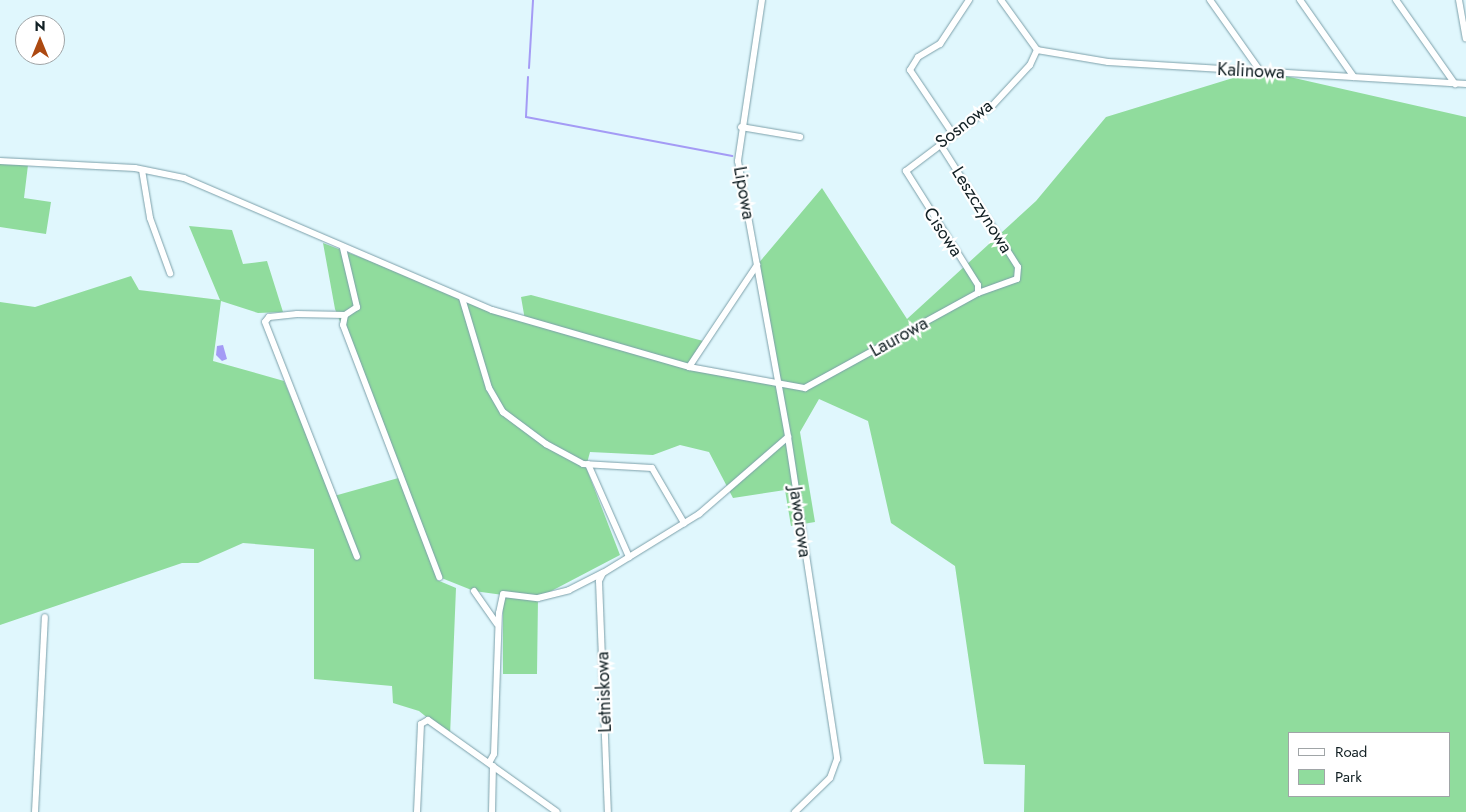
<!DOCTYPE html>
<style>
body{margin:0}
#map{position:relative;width:1466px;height:812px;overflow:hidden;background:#e0f7fd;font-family:Jost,sans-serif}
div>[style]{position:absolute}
.green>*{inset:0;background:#90dc9d}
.water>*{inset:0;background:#a49bf5}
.stream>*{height:2px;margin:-1px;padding:0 1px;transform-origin:1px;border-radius:1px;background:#a49bf5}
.roads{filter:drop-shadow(0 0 1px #7ca0aa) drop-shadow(0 0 1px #7ca0aa)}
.minor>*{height:6px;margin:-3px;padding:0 3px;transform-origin:3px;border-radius:3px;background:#fff}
span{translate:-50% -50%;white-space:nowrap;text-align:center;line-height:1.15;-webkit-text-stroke:4.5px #fff;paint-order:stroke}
.street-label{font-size:18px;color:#111f23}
.legend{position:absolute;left:1288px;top:732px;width:162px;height:65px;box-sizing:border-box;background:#fff;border:1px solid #a0a5a7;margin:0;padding:6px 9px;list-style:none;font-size:15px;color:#111f23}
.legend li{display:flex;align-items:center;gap:10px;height:25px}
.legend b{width:25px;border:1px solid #a0a5a7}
.north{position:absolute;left:15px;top:15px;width:50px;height:50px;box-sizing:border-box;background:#fff;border:1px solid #a0a5a7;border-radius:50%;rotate:0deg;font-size:14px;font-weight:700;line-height:20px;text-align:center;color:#111f23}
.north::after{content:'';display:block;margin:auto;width:18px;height:22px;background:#ac4911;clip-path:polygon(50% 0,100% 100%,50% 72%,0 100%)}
</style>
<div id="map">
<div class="green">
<div style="clip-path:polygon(evenodd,1259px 70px,1466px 117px,1466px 812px,1024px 812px,1025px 765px,984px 764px,955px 566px,891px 523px,868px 421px,819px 399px,800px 432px,815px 522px,791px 526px,785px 490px,733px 498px,709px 452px,680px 445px,653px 455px,590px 452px,586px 467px,620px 555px,538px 598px,537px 674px,503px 674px,503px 595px,474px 591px,439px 577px,428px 545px,437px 580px,456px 588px,450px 736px,419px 711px,393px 703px,392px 686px,314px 679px,314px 549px,243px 543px,198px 563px,182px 563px,0 625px,0 302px,35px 307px,131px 276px,139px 290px,220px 300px,189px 226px,232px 230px,243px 264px,267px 261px,283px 312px,258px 313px,221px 301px,213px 361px,284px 381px,334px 496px,402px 477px,335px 309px,323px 243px,525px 320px,521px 297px,531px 295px,707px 342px,690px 367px,779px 384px,757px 265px,822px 188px,907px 319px,1036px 201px,1106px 117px,1259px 70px,1290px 733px,1450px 733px,1450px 796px,1290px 796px,1290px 733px)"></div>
<div style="clip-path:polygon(0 164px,28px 165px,24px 198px,51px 202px,46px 234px,0 227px)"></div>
</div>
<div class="water">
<div style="clip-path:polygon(223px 345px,227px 359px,222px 361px,216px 355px,217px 346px)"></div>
</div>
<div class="stream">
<div style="left:529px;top:68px;width:68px;rotate:-86.6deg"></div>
<div style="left:528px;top:77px;width:40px;rotate:92.9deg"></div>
<div style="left:526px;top:117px;width:210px;rotate:10.7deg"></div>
</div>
<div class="roads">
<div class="minor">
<div style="left:762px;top:0;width:163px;rotate:98.5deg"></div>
<div style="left:738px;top:161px;width:280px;rotate:79.7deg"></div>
<div style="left:788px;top:437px;width:326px;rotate:81.3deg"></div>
<div style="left:837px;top:759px;width:20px;rotate:110deg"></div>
<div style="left:830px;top:778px;width:49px;rotate:135.8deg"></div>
<div style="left:1001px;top:0;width:62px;rotate:54.2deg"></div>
<div style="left:1210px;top:0;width:87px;rotate:54.8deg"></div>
<div style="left:1300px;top:0;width:94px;rotate:55deg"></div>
<div style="left:1396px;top:0;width:103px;rotate:54.9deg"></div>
<div style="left:1459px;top:0;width:39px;rotate:80deg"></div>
<div style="left:1037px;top:50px;width:72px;rotate:9.6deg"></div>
<div style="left:1108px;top:62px;width:359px;rotate:3.5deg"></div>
<div style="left:741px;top:127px;width:60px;rotate:9.6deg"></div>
<div style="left:953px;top:134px;width:77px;rotate:-123.9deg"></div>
<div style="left:910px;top:70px;width:15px;rotate:-58deg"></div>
<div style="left:918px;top:57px;width:26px;rotate:-31deg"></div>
<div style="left:940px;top:44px;width:53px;rotate:-56.6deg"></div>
<div style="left:0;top:161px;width:135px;rotate:3deg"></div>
<div style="left:135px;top:168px;width:50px;rotate:11.5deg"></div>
<div style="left:184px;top:178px;width:335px;rotate:23.2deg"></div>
<div style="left:492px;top:310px;width:205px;rotate:16.1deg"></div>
<div style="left:689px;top:367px;width:118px;rotate:10.3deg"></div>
<div style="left:805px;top:388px;width:197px;rotate:-28.8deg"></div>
<div style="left:978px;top:293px;width:41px;rotate:-19.7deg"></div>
<div style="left:1017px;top:279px;width:12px;rotate:-85deg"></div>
<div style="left:1018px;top:267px;width:146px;rotate:-122.4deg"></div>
<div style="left:142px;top:170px;width:49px;rotate:80.5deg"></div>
<div style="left:150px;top:218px;width:59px;rotate:70deg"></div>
<div style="left:343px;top:248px;width:61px;rotate:76.7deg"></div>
<div style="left:357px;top:307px;width:14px;rotate:146deg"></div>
<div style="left:345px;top:315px;width:10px;rotate:101deg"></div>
<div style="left:343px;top:325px;width:270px;rotate:69.1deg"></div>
<div style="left:978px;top:293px;width:8px;rotate:-90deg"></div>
<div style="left:978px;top:285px;width:135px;rotate:-122.3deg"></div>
<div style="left:906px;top:171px;width:108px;rotate:-37.1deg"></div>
<div style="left:992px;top:106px;width:56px;rotate:-47.2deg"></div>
<div style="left:1030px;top:65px;width:17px;rotate:-65deg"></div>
<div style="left:462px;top:298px;width:94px;rotate:73.3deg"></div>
<div style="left:489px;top:388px;width:28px;rotate:60deg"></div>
<div style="left:503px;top:412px;width:54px;rotate:36.7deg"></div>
<div style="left:546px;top:444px;width:42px;rotate:28.4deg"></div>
<div style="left:583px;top:464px;width:69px;rotate:3.3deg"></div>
<div style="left:652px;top:468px;width:64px;rotate:59.8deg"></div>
<div style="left:345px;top:315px;width:48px;rotate:-178.8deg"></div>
<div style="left:297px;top:314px;width:28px;rotate:174deg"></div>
<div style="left:269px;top:317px;width:6px;rotate:129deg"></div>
<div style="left:265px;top:322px;width:252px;rotate:68.6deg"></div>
<div style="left:689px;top:367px;width:123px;rotate:-56.3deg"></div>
<div style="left:588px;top:464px;width:102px;rotate:66.2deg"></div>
<div style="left:603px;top:573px;width:9px;rotate:117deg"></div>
<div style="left:599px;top:581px;width:231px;rotate:87.8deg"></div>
<div style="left:474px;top:591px;width:40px;rotate:55.1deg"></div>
<div style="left:489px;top:763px;width:10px;rotate:-61deg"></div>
<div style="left:494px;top:754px;width:141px;rotate:-88deg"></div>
<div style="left:499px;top:613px;width:19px;rotate:-78deg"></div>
<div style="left:503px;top:594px;width:35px;rotate:7deg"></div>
<div style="left:538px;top:598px;width:32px;rotate:-14deg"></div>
<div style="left:569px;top:590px;width:38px;rotate:-27deg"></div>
<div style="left:603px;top:573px;width:113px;rotate:-31.6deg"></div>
<div style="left:699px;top:514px;width:118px;rotate:-40.9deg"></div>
<div style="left:35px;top:812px;width:195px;rotate:-87.1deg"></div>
<div style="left:417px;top:812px;width:88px;rotate:-87.4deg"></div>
<div style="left:421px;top:724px;width:8px;rotate:-30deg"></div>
<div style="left:428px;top:720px;width:158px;rotate:35.5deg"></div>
<div style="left:492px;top:812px;width:46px;rotate:-88.8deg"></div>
</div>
</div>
<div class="street-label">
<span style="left:1251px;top:71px;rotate:3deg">Kalinowa</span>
<span style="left:964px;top:124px;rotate:-38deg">Sosnowa</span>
<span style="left:744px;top:193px;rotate:80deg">Lipowa</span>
<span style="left:982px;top:210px;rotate:58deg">Leszczynowa</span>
<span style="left:943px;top:232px;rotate:56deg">Cisowa</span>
<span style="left:899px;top:337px;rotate:-29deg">Laurowa</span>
<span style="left:800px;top:522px;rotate:82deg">Jaworowa</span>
<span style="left:604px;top:692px;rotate:-92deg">Letniskowa</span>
</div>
<ul class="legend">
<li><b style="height:6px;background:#fff"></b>Road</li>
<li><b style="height:14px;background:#90dc9d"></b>Park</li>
</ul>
<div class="north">N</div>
</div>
